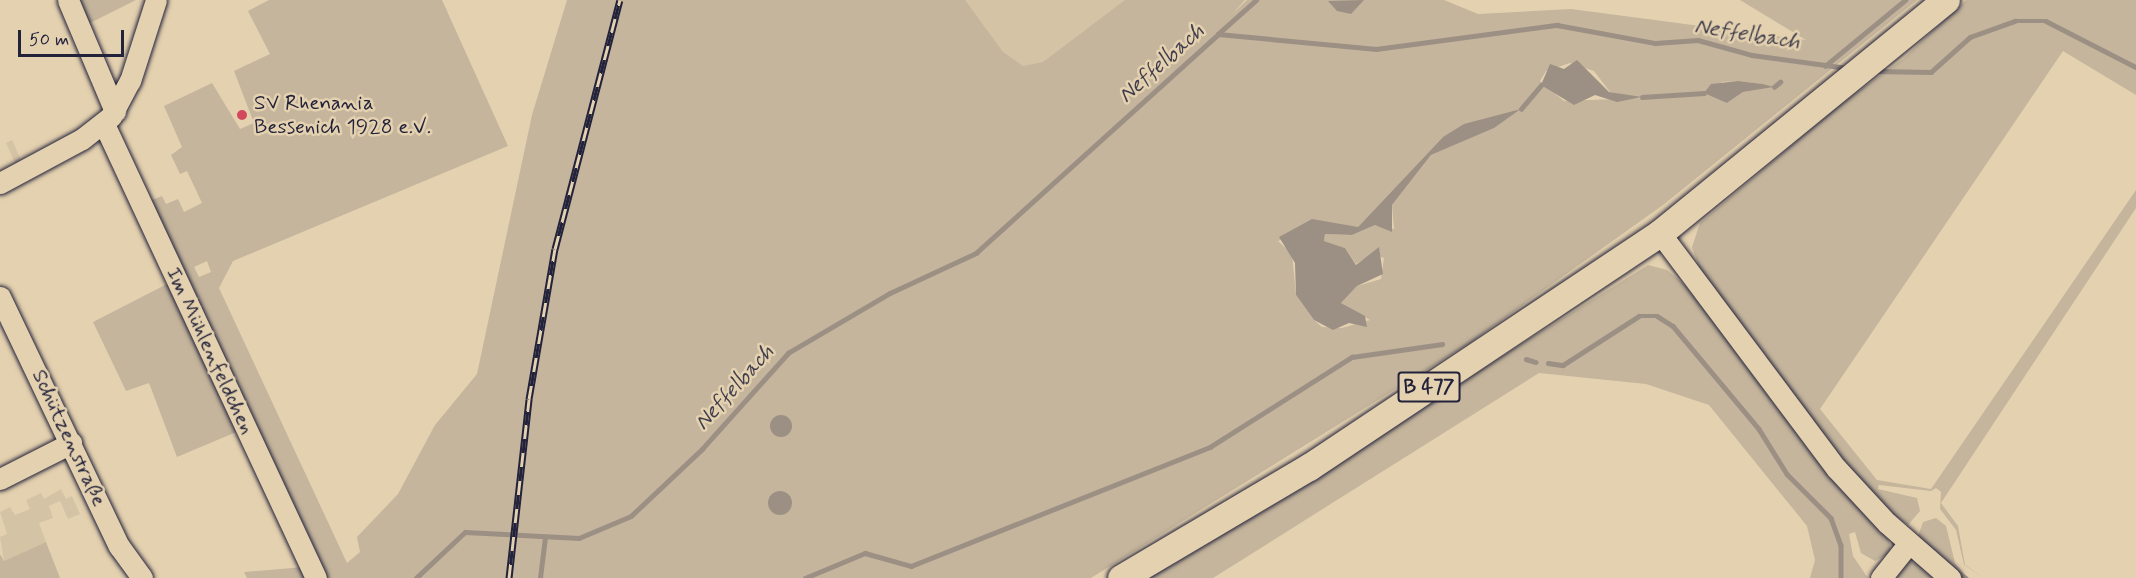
<!DOCTYPE html>
<meta charset="utf-8">
<style>
body{margin:0}
#map{position:relative;width:2136px;height:578px;overflow:hidden;background:#e4d1af;font-family:Mynerve,sans-serif}
div>[style]{position:absolute}
.built>*{inset:0;background:#d5c3a6}
.green>*{inset:0;background:#c5b59c}
.water>*{inset:0;background:#9c9084}
.round{border-radius:50%}
.stream>*{height:4.5px;margin:-2.25px;padding:0 2.25px;transform-origin:2.25px;border-radius:2.25px;background:#9c9084}
.roads{filter:drop-shadow(0 0 2px #22223b) drop-shadow(0 0 2px #22223b)}
.minor>*{height:21px;margin:-10.5px;padding:0 10.5px;transform-origin:10.5px;border-radius:10.5px;background:#e4d1af}
.major>*{height:27px;margin:-13.5px;padding:0 13.5px;transform-origin:13.5px;border-radius:13.5px;background:#e4d1af}
.rail>*{height:7px;margin-top:-3.5px;transform-origin:0;background:repeating-linear-gradient(90deg,#e4d1af 0 14px,#22223b 0 28px);box-sizing:border-box;border-block:2px solid #22223b}
.dots>*{width:16px;height:16px;translate:-50% -50%;box-sizing:border-box;border:3px solid #e4d1af;border-radius:50%}
span{translate:-50% -50%;white-space:nowrap;text-align:center;line-height:1.15;-webkit-text-stroke:5px #e4d1af;paint-order:stroke}
.shield-label span{padding:2px 4px;background:#e4d1af;border:2px solid;border-radius:4px;-webkit-text-stroke-width:0}
.shield-label{font-size:20px;color:#22223b;font-weight:700}
.poi-label{font-size:21px;color:#22223b}
.left{translate:0 -50%;text-align:left}
.street-label{font-size:21px;color:#22223b}
.water-label{font-size:22px;color:#403e4d;font-style:italic}
.scale{position:absolute;left:18px;top:30px;width:106px;height:27px;box-sizing:border-box;border:3px solid #22223b;border-top:0;padding-left:8px;font-size:18px;line-height:21px;white-space:nowrap;color:#22223b;-webkit-text-stroke:4px #e4d1af;paint-order:stroke}
</style>
<div id="map">
<div class="built">
<div style="clip-path:polygon(912px 0,1166px 0,1058px 96px)"></div>
<div style="clip-path:polygon(12px 140px,21px 160px,15px 163px,6px 143px)"></div>
<div style="clip-path:polygon(61px 489px,66px 499px,72px 496px,80px 514px,68px 519px,60px 501px,49px 506px,53px 518px,39px 523px,46px 542px,4px 561px,0 537px,7px 534px,0 512px,10px 507px,15px 515px,30px 509px,26px 500px,41px 493px,44px 499px)"></div>
</div>
<div class="green">
<div style="clip-path:polygon(77px 0,136px 0,88px 24px)"></div>
<div style="clip-path:polygon(evenodd,269px 0,442px 0,508px 146px,233px 261px,219px 288px,347px 563px,360px 552px,357px 537px,398px 494px,435px 425px,477px 374px,532px 115px,567px 0,965px 0,1003px 52px,1023px 66px,1043px 62px,1125px 0,1245px 0,1232px 14px,1247px 0,1444px 0,1478px 14px,1571px 9px,1806px 40px,1740px 0,1917px 0,1663px 205px,1468px 344px,1091px 578px,247px 578px,244px 572px,304px 567px,241px 430px,177px 457px,149px 383px,126px 391px,93px 322px,171px 282px,150px 201px,162px 196px,166px 204px,178px 199px,184px 212px,202px 203px,187px 171px,180px 174px,171px 155px,182px 147px,164px 106px,212px 83px,240px 129px,254px 123px,234px 71px,270px 54px,248px 11px,269px 0,1570px 63px,1594px 71px,1610px 92px,1641px 98px,1564px 101px,1540px 81px,1546px 71px,1570px 63px,269px 0,1738px 81px,1763px 84px,1773px 87px,1743px 92px,1727px 103px,1721px 82px,1738px 81px,269px 0,1520px 110px,1493px 128px,1431px 155px,1392px 205px,1394px 229px,1375px 225px,1352px 235px,1325px 234px,1324px 241px,1345px 248px,1356px 264px,1372px 254px,1384px 258px,1381px 279px,1357px 286px,1341px 303px,1370px 320px,1342px 328px,1322px 327px,1314px 320px,1296px 295px,1292px 254px,1278px 241px,1319px 225px,1358px 227px,1443px 137px,1520px 110px,269px 0,207px 261px,211px 272px,199px 277px,194px 267px,207px 261px)"></div>
<div style="clip-path:polygon(1966px 0,2136px 0,2136px 95px,2063px 51px,1820px 409px,1877px 480px,1931px 489px,2136px 190px,2136px 208px,1941px 503px,1958px 526px,1965px 565px,1984px 578px,1964px 565px,1956px 530px,1940px 509px,1941px 492px,1936px 488px,1931px 491px,1879px 485px,1878px 489px,1917px 498px,1920px 511px,1908px 525px,1871px 499px,1701px 273px,1692px 247px,1700px 223px,1838px 106px,1903px 59px)"></div>
<div style="clip-path:polygon(1648px 265px,1667px 270px,1686px 286px,1888px 536px,1891px 552px,1875px 561px,1861px 553px,1855px 532px,1849px 534px,1853px 556px,1868px 578px,1810px 578px,1815px 560px,1807px 526px,1709px 405px,1646px 384px,1539px 373px,1213px 578px,1148px 578px)"></div>
<div style="clip-path:polygon(1936px 518px,1946px 526px,1955px 563px,1968px 578px,1946px 566px,1917px 539px,1923px 522px)"></div>
<div style="clip-path:polygon(46px 542px,60px 578px,0 578px,0 554px,4px 561px)"></div>
<div style="clip-path:polygon(1907px 561px,1920px 564px,1938px 578px,1889px 578px)"></div>
</div>
<div class="water">
<div style="clip-path:polygon(1364px 0,1351px 14px,1337px 11px,1328px 1px)"></div>
<div style="clip-path:polygon(1577px 60px,1609px 92px,1642px 97px,1617px 102px,1595px 95px,1574px 105px,1541px 85px,1550px 64px,1564px 69px)"></div>
<div style="clip-path:polygon(1738px 81px,1763px 84px,1774px 87px,1743px 92px,1727px 103px,1704px 93px,1711px 84px)"></div>
<div style="clip-path:polygon(1521px 109px,1494px 128px,1431px 155px,1392px 205px,1392px 232px,1375px 225px,1352px 235px,1325px 234px,1324px 241px,1345px 248px,1356px 265px,1379px 247px,1383px 274px,1357px 286px,1341px 303px,1365px 316px,1367px 327px,1349px 323px,1333px 330px,1314px 320px,1296px 295px,1295px 263px,1279px 237px,1312px 219px,1358px 227px,1443px 137px,1464px 124px)"></div>
<div class="round" style="left:770px;top:415px;width:22px;height:22px"></div>
<div class="round" style="left:768px;top:491px;width:24px;height:24px"></div>
</div>
<div class="stream">
<div style="left:1218px;top:34px;width:51px;rotate:-41.8deg"></div>
<div style="left:1825px;top:66px;width:104px;rotate:-39.5deg"></div>
<div style="left:1873px;top:71px;width:58px;rotate:1deg"></div>
<div style="left:1931px;top:72px;width:52px;rotate:-41.9deg"></div>
<div style="left:1970px;top:37px;width:48px;rotate:-19.6deg"></div>
<div style="left:2015px;top:21px;width:31px"></div>
<div style="left:2046px;top:21px;width:101px;rotate:27.1deg"></div>
<div style="left:1774px;top:87px;width:8px;rotate:-40deg"></div>
<div style="left:1642px;top:97px;width:62px;rotate:-3.7deg"></div>
<div style="left:1521px;top:109px;width:31px;rotate:-50deg"></div>
<div style="left:1526px;top:359px;width:10px;rotate:17deg"></div>
<div style="left:1548px;top:363px;width:15px;rotate:8deg"></div>
<div style="left:1563px;top:365px;width:90px;rotate:-32.8deg"></div>
<div style="left:1639px;top:316px;width:18px"></div>
<div style="left:1657px;top:316px;width:19px;rotate:32deg"></div>
<div style="left:1673px;top:326px;width:134px;rotate:50.1deg"></div>
<div style="left:1759px;top:429px;width:53px;rotate:58.1deg"></div>
<div style="left:1787px;top:474px;width:62px;rotate:45deg"></div>
<div style="left:1831px;top:518px;width:29px;rotate:70deg"></div>
<div style="left:1841px;top:545px;width:33px;rotate:90deg"></div>
<div style="left:1954px;top:570px;width:14px;rotate:34deg"></div>
<div style="left:416px;top:578px;width:67px;rotate:-43.2deg"></div>
<div style="left:465px;top:532px;width:114px;rotate:3deg"></div>
<div style="left:579px;top:538px;width:56px;rotate:-22.9deg"></div>
<div style="left:631px;top:516px;width:98px;rotate:-43.3deg"></div>
<div style="left:702px;top:449px;width:129px;rotate:-48.1deg"></div>
<div style="left:788px;top:353px;width:118px;rotate:-30.5deg"></div>
<div style="left:890px;top:293px;width:95px;rotate:-24.9deg"></div>
<div style="left:976px;top:253px;width:326px;rotate:-42.1deg"></div>
<div style="left:1218px;top:34px;width:159px;rotate:5.4deg"></div>
<div style="left:1376px;top:49px;width:183px;rotate:-7.6deg"></div>
<div style="left:1557px;top:25px;width:100px;rotate:10.4deg"></div>
<div style="left:1655px;top:43px;width:43px;rotate:-4deg"></div>
<div style="left:1698px;top:40px;width:56px;rotate:15.5deg"></div>
<div style="left:1752px;top:55px;width:96px;rotate:7.8deg"></div>
<div style="left:540px;top:578px;width:41px;rotate:-83deg"></div>
<div style="left:805px;top:578px;width:65px;rotate:-22.6deg"></div>
<div style="left:865px;top:553px;width:48px;rotate:15.8deg"></div>
<div style="left:911px;top:566px;width:322px;rotate:-21.7deg"></div>
<div style="left:1210px;top:447px;width:168px;rotate:-32.4deg"></div>
<div style="left:1352px;top:357px;width:91px;rotate:-8.2deg"></div>
</div>
<div class="roads">
<div class="minor">
<div style="left:68px;top:0;width:121px;rotate:67.1deg"></div>
<div style="left:104px;top:124px;width:501px;rotate:64.97deg"></div>
<div style="left:0;top:183px;width:93px;rotate:-28.2deg"></div>
<div style="left:82px;top:139px;width:37px;rotate:-38deg"></div>
<div style="left:111px;top:116px;width:40px;rotate:-62deg"></div>
<div style="left:130px;top:81px;width:85px;rotate:-72.2deg"></div>
<div style="left:1660px;top:233px;width:294px;rotate:53.2deg"></div>
<div style="left:1836px;top:468px;width:75px;rotate:47.2deg"></div>
<div style="left:1887px;top:523px;width:84px;rotate:41.1deg"></div>
<div style="left:0;top:297px;width:276px;rotate:64.5deg"></div>
<div style="left:119px;top:546px;width:39px;rotate:54deg"></div>
<div style="left:0;top:479px;width:80px;rotate:-26.9deg"></div>
<div style="left:1881px;top:578px;width:43px;rotate:-51.5deg"></div>
</div>
<div class="major">
<div style="left:1121px;top:578px;width:218px;rotate:-30.6deg"></div>
<div style="left:1309px;top:467px;width:422px;rotate:-33.7deg"></div>
<div style="left:1660px;top:233px;width:369px;rotate:-39.2deg"></div>
</div>
</div>
<div class="rail">
<div style="left:509px;top:578px;width:180px;rotate:-83.6deg"></div>
<div style="left:529px;top:399px;width:152px;rotate:-80.2deg"></div>
<div style="left:555px;top:249px;width:257px;rotate:-75.4deg"></div>
</div>
<div class="dots">
<div style="left:242px;top:115px;background:#d1495b"></div>
</div>
<div class="shield-label">
<span style="left:1429px;top:387px">B 477</span>
</div>
<div class="poi-label">
<span class="left" style="left:254px;top:115px">SV Rhenania<br>Bessenich 1928 e.V.</span>
</div>
<div class="street-label">
<span style="left:210px;top:351px;rotate:65deg">Im Mühlenfeldchen</span>
<span style="left:69px;top:438px;rotate:65deg">Schützenstraße</span>
</div>
<div class="water-label">
<span style="left:1747px;top:35px;rotate:9deg">Neffelbach</span>
<span style="left:1162px;top:64px;rotate:-42deg">Neffelbach</span>
<span style="left:735px;top:388px;rotate:-48deg">Neffelbach</span>
</div>
<div class="scale">50 m</div>
</div>
